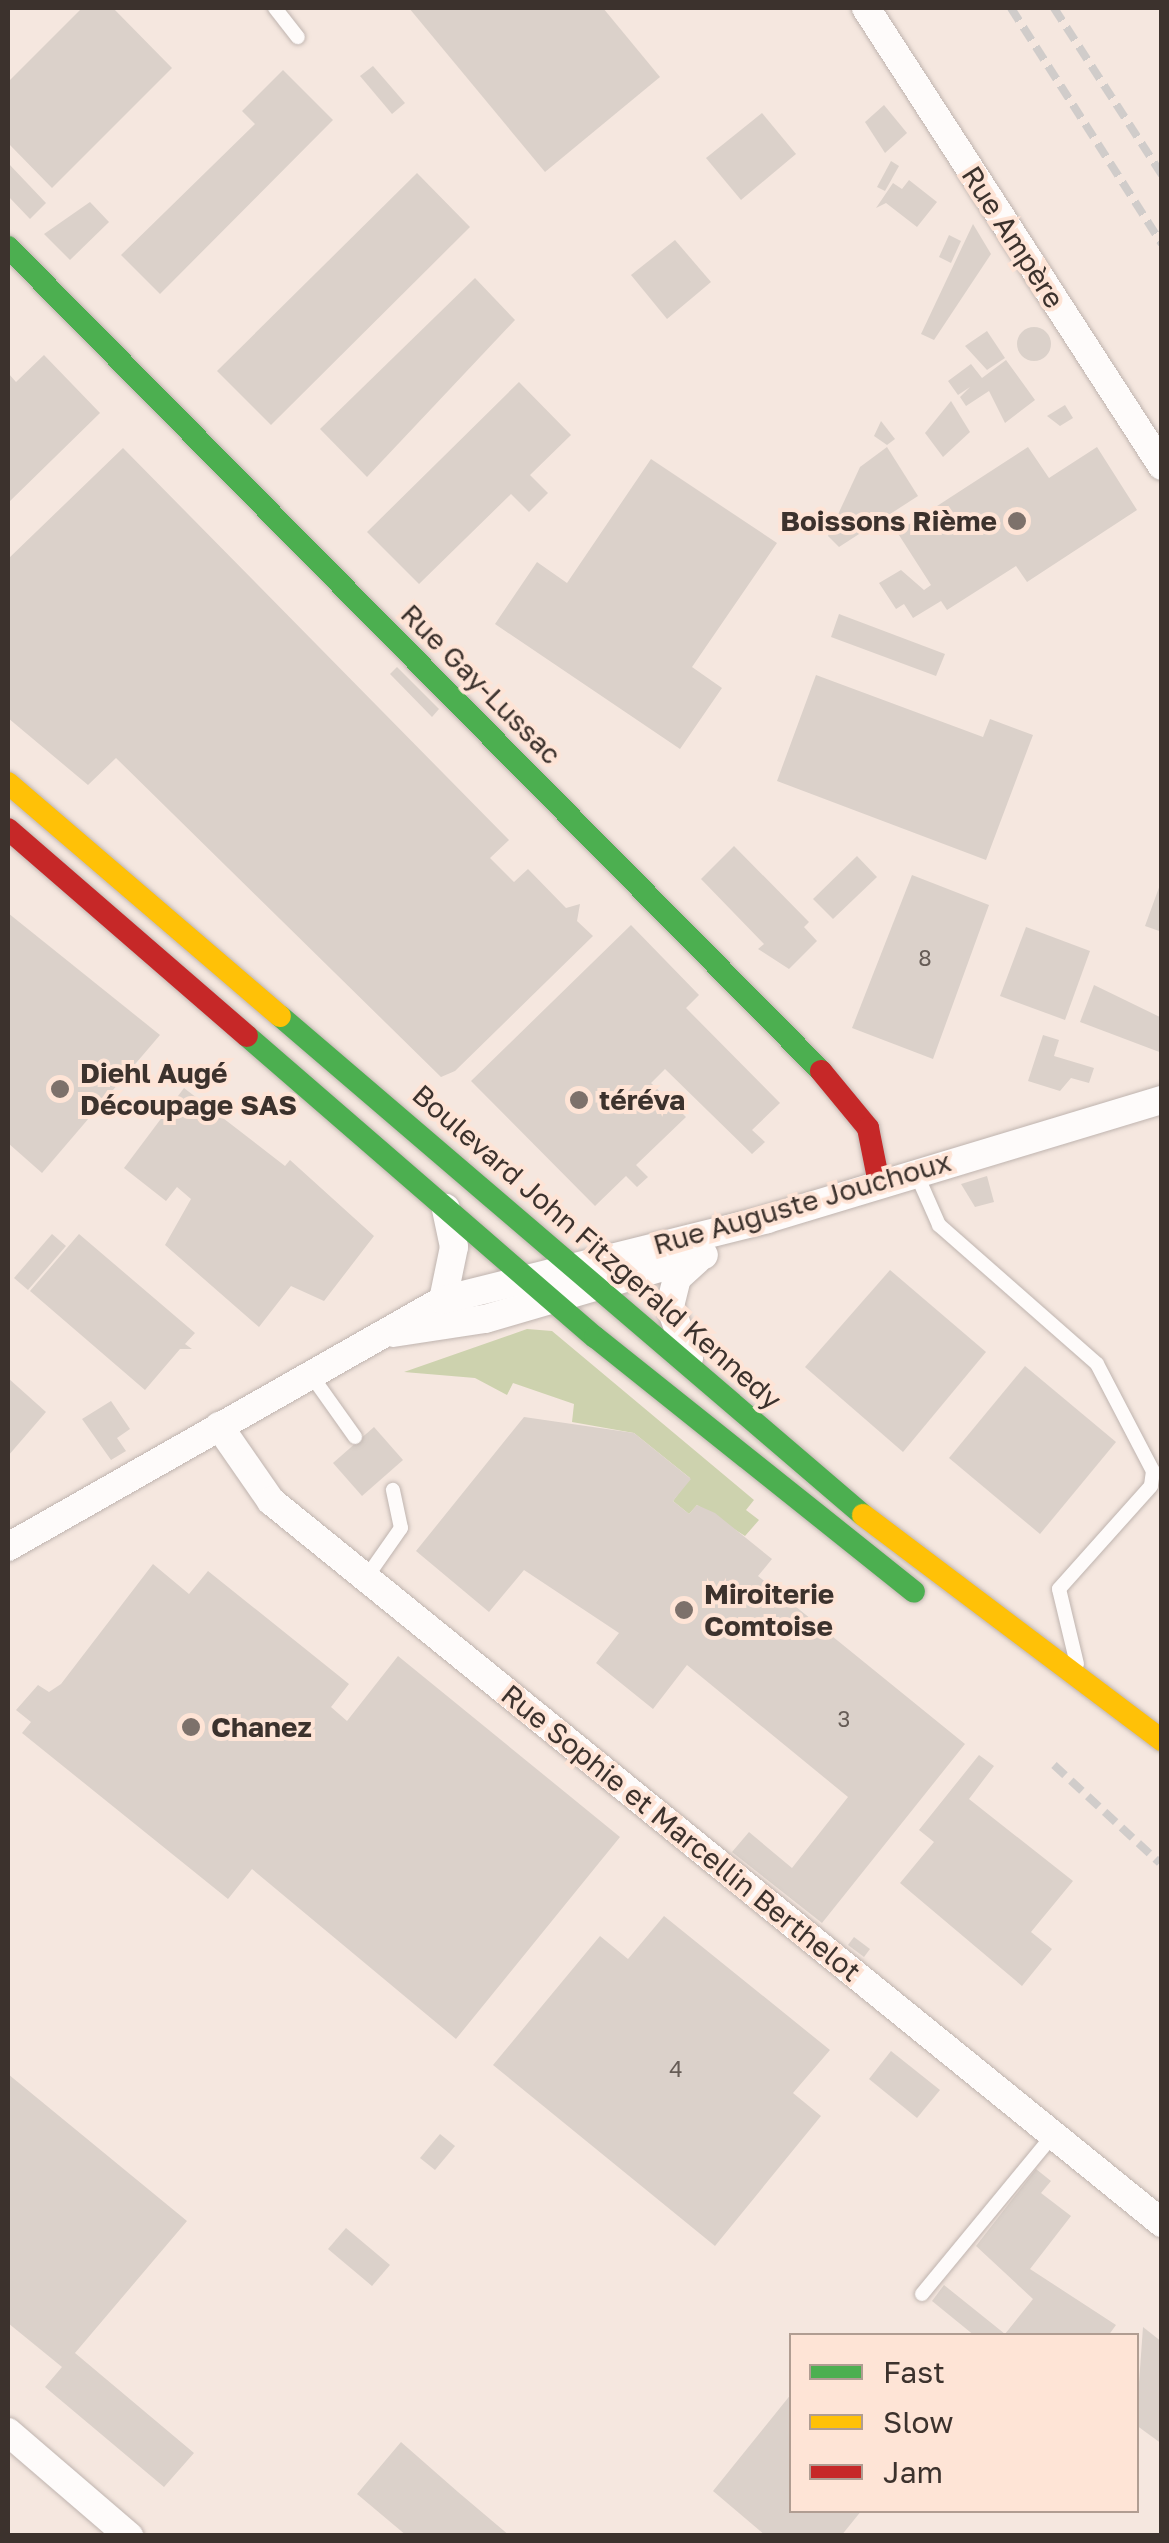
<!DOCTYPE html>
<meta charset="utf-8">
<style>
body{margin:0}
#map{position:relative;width:1169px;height:2543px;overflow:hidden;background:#f5e7df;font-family:"Golos Text",sans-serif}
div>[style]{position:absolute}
.green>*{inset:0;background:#cdd2ae}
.building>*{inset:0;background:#dbd1ca}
.round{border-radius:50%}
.roads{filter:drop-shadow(0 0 2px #bfb4af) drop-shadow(0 0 2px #bfb4af)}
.lane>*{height:14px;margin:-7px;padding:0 7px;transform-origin:7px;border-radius:7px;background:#fefbfa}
.street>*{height:28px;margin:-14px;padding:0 14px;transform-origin:14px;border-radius:14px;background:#fefbfa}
.fast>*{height:22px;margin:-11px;padding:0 11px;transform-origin:11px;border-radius:11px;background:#4caf50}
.slow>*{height:22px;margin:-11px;padding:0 11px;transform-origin:11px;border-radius:11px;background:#ffc107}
.jam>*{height:22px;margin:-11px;padding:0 11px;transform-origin:11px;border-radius:11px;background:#c62828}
.rail>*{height:8px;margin-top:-4px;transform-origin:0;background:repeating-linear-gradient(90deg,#d0ccca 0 15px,transparent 0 23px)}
.dots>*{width:28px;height:28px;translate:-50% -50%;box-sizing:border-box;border:5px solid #fee4d6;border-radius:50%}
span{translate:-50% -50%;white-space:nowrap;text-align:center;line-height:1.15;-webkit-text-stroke:8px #fee4d6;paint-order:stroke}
.number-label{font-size:22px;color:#665c56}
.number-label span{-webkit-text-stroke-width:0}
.street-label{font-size:28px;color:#3c322d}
.poi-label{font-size:28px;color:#3c322d;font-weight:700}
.right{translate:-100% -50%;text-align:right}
.left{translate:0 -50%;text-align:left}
.frame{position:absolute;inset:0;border:10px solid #3c322d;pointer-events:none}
.legend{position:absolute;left:789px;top:2333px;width:350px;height:180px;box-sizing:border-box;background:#fee4d6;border:2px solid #b09d92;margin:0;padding:12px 18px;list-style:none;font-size:30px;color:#3c322d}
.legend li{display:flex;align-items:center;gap:20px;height:50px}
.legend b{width:50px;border:2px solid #b09d92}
</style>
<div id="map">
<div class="green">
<div style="clip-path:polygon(527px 1329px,552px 1331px,754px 1500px,746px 1510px,759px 1520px,745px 1536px,697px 1505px,689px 1514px,673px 1501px,690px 1478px,634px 1433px,572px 1422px,574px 1404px,513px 1383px,507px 1395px,475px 1378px,404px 1372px)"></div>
</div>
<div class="building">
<div style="clip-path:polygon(82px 8px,113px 8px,172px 68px,52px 188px,8px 143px,8px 82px)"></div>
<div style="clip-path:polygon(409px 8px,603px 8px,660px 77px,545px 172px)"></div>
<div style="clip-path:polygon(373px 66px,405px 103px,392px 114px,360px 76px)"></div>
<div style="clip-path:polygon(283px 70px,333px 120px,160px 294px,121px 255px,255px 124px,242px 111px)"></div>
<div style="clip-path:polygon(884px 105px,907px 133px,885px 153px,865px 122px)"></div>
<div style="clip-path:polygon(762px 113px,796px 154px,741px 200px,706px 158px)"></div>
<div style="clip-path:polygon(891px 161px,899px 166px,885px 191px,877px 187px)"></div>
<div style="clip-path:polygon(8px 163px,46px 203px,30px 219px,8px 196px)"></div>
<div style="clip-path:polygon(417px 173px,470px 227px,271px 425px,217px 371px)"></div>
<div style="clip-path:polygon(909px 180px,937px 202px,917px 227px,886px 203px,876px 208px,893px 183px,902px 189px)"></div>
<div style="clip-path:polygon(90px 202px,109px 222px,70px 260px,44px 234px)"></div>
<div style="clip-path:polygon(973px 224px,991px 254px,934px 340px,921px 334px)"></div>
<div style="clip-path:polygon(949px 235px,961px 241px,951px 263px,939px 257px)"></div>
<div style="clip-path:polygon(675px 240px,711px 282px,667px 319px,631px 275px)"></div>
<div style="clip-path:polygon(475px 278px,515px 320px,367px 477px,320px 429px)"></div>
<div class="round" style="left:1017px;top:327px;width:34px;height:34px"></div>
<div style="clip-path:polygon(987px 331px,1005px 358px,987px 370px,965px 346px)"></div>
<div style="clip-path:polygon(44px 355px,100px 413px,8px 503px,8px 373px,16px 382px)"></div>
<div style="clip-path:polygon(1006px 360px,1035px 400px,1005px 423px,989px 391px,966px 406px,960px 397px,970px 387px,958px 395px,948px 381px,971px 364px,982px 378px)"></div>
<div style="clip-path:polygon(519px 382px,571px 435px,530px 475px,548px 493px,529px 512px,511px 494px,419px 584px,367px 532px)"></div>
<div style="clip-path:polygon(951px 401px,970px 432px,943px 457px,925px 433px)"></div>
<div style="clip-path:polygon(1065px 405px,1073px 418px,1060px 426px,1047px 416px)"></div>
<div style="clip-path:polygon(881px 421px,895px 439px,887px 445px,874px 436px)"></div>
<div style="clip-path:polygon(887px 447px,918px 496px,839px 547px,828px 536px,860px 467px)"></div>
<div style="clip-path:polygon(1028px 447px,1049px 478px,1097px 447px,1137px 510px,1027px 582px,1016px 566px,947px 610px,941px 601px,913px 618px,904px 604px,896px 609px,879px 583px,901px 570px,924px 590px,931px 585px,897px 532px)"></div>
<div style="clip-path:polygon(123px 448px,509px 840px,490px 858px,514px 882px,528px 869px,566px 908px,580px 904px,577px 921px,593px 936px,455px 1071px,441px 1077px,116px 758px,88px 785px,8px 718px,8px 559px)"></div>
<div style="clip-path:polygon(651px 459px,777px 543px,692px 667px,722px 688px,680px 749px,495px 624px,537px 562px,567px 583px)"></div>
<div style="clip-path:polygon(839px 614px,945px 654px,936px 676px,831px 637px)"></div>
<div style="clip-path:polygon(397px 667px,439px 709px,432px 717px,390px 674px)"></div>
<div style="clip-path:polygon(816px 675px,983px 737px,990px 719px,1033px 735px,986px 860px,777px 781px)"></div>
<div style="clip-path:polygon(734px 846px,809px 922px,804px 927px,817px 941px,789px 969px,758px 949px,764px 944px,701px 879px)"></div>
<div style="clip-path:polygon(857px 856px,877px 877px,833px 919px,813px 899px)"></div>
<div style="clip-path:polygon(912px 875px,989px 905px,933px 1059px,852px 1028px)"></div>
<div style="clip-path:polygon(1161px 882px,1162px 882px,1162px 932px,1145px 926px)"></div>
<div style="clip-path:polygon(8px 913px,160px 1035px,42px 1173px,8px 1143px)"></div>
<div style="clip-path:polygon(631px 925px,699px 995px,686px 1008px,780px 1103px,752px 1130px,765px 1142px,752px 1154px,665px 1069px,651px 1083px,686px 1117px,636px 1165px,648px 1177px,637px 1187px,626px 1176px,595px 1206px,471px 1081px)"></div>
<div style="clip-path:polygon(1026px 927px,1090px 951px,1065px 1020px,1000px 996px)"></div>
<div style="clip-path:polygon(1094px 985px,1162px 1018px,1162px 1053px,1080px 1022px)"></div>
<div style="clip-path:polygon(1043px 1035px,1059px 1040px,1054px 1056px,1094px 1068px,1089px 1083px,1071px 1078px,1060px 1091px,1028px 1081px)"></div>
<div style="clip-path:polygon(184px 1088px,285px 1166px,290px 1160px,374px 1236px,324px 1301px,291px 1286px,259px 1327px,165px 1245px,191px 1199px,177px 1187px,166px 1201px,124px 1168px)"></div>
<div style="clip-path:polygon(987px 1176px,994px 1202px,975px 1207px,961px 1184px)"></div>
<div style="clip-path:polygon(52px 1234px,66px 1246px,28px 1290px,14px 1278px)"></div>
<div style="clip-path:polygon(79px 1234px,195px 1333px,185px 1344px,192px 1349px,180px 1349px,145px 1390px,30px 1291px)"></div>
<div style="clip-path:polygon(890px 1270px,986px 1352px,903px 1452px,805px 1367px)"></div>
<div style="clip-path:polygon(1025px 1366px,1116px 1442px,1040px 1534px,949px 1458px)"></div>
<div style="clip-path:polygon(8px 1378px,46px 1412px,8px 1456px)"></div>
<div style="clip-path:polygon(111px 1401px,130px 1429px,117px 1438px,126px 1451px,111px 1460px,82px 1419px)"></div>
<div style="clip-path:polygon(524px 1417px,634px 1433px,691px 1479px,673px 1501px,689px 1514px,697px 1505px,715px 1513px,772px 1559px,758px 1576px,965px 1744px,822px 1923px,732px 1852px,749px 1832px,792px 1868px,848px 1797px,687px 1665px,653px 1709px,596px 1663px,619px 1633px,524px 1570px,489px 1612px,416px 1551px)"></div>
<div style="clip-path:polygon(374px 1427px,403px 1460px,362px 1496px,333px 1463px)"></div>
<div style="clip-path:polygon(153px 1564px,189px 1594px,208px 1571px,349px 1684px,331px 1707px,347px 1721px,398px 1656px,620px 1837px,456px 2039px,252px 1869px,228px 1899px,22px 1733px,31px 1722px,16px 1710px,38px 1685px,49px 1692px,61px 1684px)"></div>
<div style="clip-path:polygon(979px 1755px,994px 1766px,969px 1799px,1073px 1881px,1031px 1932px,1052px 1949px,1022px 1986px,900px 1883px,934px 1842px,919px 1830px)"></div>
<div style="clip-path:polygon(664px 1916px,830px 2050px,793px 2093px,821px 2116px,715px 2246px,493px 2065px,600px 1936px,628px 1959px)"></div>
<div style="clip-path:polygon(854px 1937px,870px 1949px,864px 1957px,848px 1945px)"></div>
<div style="clip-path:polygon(891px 2051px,940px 2090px,917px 2118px,869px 2079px)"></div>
<div style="clip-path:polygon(8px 2074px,187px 2221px,75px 2353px,194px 2453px,164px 2487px,45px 2387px,62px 2367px,8px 2323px)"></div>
<div style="clip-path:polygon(440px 2134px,455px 2146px,435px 2170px,420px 2158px)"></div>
<div style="clip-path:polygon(1036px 2169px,1051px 2181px,1041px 2193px,1071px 2216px,1030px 2269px,1116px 2325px,1108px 2336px,975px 2336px,932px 2301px,944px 2285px,1005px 2334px,1033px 2299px,976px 2246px)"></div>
<div style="clip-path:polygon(346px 2228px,390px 2265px,372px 2286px,328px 2249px)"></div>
<div style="clip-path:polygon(1143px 2327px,1162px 2342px,1162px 2444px,1136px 2425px)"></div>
<div style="clip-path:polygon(792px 2393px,792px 2510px,862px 2510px,841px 2536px,766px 2536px,713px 2491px)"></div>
<div style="clip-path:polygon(401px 2442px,458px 2492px,510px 2536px,407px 2536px,357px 2494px)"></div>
</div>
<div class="roads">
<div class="lane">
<div style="left:275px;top:8px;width:37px;rotate:52deg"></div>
<div style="left:916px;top:1173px;width:57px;rotate:66.1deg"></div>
<div style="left:939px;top:1225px;width:210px;rotate:41.3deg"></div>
<div style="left:1097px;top:1364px;width:121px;rotate:62.4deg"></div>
<div style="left:1153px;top:1471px;width:15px;rotate:98deg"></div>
<div style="left:1151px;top:1486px;width:138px;rotate:131.8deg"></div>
<div style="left:1059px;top:1589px;width:77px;rotate:76.5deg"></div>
<div style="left:311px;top:1375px;width:76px;rotate:54.6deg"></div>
<div style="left:366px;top:1578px;width:61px;rotate:-55deg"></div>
<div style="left:401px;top:1528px;width:39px;rotate:-102deg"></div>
<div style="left:922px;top:2294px;width:206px;rotate:-50.5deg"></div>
</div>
<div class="street">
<div style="left:866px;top:8px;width:545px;rotate:57.13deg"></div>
<div style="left:443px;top:1300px;width:54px;rotate:-78.3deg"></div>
<div style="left:454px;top:1247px;width:40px;rotate:-102deg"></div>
<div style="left:393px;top:1333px;width:93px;rotate:-8.7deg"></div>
<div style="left:485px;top:1319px;width:228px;rotate:-16.3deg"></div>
<div style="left:689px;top:1358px;width:55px;rotate:-110.1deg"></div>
<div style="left:670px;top:1306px;width:29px;rotate:-76deg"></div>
<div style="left:677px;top:1278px;width:27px;rotate:-42deg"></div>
<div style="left:219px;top:1426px;width:91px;rotate:55.3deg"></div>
<div style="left:271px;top:1501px;width:1147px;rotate:39.02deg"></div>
<div style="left:8px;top:1547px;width:500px;rotate:-29.59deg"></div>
<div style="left:443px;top:1300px;width:334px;rotate:-14deg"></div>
<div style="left:767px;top:1219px;width:413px;rotate:-16.8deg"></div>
<div style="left:8px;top:2432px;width:160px;rotate:40.7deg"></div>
</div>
<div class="fast">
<div style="left:8px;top:247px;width:1158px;rotate:45.38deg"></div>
<div style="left:280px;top:1016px;width:767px;rotate:40.56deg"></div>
<div style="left:247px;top:1036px;width:460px;rotate:40.9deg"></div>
<div style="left:595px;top:1337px;width:408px;rotate:38.6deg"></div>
</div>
<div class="slow">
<div style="left:8px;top:783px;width:358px;rotate:40.6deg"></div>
<div style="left:863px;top:1515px;width:374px;rotate:37deg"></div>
</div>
<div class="jam">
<div style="left:8px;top:829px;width:316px;rotate:40.9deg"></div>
<div style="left:821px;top:1071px;width:74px;rotate:50.5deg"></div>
<div style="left:868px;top:1128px;width:56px;rotate:78.7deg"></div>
</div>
</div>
<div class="rail">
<div style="left:1011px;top:8px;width:280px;rotate:57.4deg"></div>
<div style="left:1054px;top:8px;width:199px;rotate:57.1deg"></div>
<div style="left:1054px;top:1765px;width:144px;rotate:42.8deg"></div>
</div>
<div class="dots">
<div style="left:1017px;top:521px;background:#7d716b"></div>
<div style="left:60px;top:1089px;background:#7d716b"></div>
<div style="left:579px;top:1100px;background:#7d716b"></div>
<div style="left:684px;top:1610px;background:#7d716b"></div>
<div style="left:191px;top:1727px;background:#7d716b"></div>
</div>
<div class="number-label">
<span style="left:925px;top:958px">8</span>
<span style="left:844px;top:1719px">3</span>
<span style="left:676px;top:2069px">4</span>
</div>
<div class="street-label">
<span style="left:1013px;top:237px;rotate:57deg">Rue Ampère</span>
<span style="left:481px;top:684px;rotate:45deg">Rue Gay-Lussac</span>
<span style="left:802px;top:1203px;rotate:-16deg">Rue Auguste Jouchoux</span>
<span style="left:597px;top:1247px;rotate:41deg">Boulevard John Fitzgerald Kennedy</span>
<span style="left:681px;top:1833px;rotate:39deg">Rue Sophie et Marcellin Berthelot</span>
</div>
<div class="poi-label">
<span class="right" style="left:997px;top:521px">Boissons Rième</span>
<span class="left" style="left:80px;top:1089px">Diehl Augé<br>Découpage SAS</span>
<span class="left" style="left:599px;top:1100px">téréva</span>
<span class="left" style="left:704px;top:1610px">Miroiterie<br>Comtoise</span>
<span class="left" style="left:211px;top:1727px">Chanez</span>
</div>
<div class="frame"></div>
<ul class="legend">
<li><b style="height:12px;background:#4caf50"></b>Fast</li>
<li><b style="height:12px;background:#ffc107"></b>Slow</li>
<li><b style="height:12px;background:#c62828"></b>Jam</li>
</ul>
</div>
